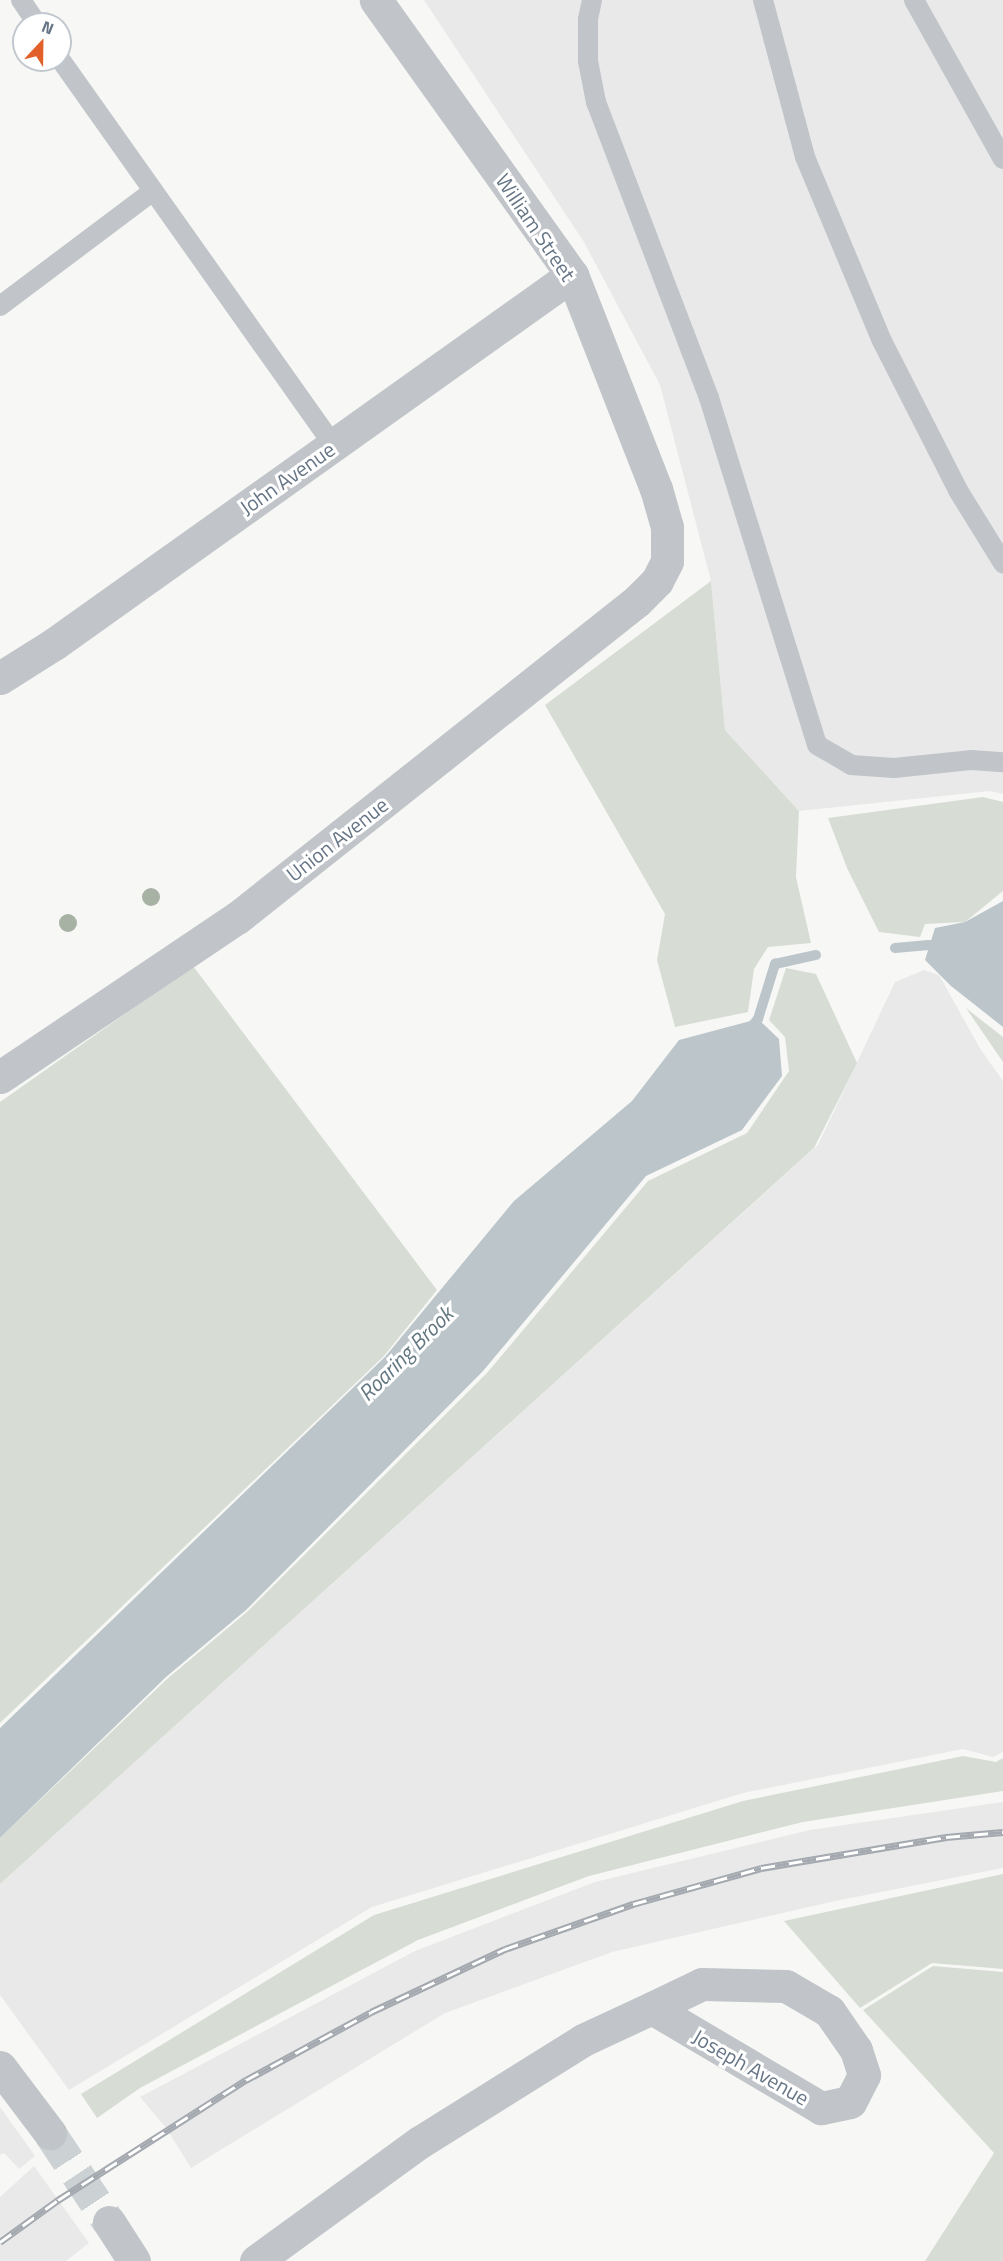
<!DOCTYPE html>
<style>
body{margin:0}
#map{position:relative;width:1003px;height:2261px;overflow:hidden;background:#f7f8f5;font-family:"Titillium Web",sans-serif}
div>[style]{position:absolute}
.built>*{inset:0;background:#e8e9e8}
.green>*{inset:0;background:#d7ddd4}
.water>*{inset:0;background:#bbc5ca}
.stream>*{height:10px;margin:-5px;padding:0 5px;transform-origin:5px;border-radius:5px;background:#bbc5ca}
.minor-tunnel>*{height:33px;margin-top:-16.5px;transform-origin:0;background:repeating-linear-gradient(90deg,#ccd1d4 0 33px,transparent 0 49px)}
.service>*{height:20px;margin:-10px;padding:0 10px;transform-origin:10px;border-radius:10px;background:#c1c4c9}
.minor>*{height:33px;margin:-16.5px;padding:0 16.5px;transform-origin:16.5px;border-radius:16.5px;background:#c1c4c9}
.rail>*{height:7px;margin-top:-3.5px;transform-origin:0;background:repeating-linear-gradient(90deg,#fff 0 14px,#a4a9b0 0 28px);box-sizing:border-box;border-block:2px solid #a4a9b0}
.trees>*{width:18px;height:18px;margin:-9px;border-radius:50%;background:#a7b2a4}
span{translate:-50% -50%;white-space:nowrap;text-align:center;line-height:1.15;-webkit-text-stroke:6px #fff;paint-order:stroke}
.street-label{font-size:21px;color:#677686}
.water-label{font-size:22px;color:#637781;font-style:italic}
.north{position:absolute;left:12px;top:12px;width:60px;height:60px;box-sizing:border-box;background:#fff;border:2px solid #c2c8cf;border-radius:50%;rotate:22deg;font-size:16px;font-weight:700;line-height:24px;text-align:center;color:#677686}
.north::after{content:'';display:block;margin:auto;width:21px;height:27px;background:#e2612b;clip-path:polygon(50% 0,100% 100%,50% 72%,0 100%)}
</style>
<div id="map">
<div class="built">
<div style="clip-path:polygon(424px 0,1003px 0,1003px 794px,990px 791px,799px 811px,725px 730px,711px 581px,660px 385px,584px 242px)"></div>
<div style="clip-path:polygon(924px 970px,939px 975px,981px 1050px,1003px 1081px,1003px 1752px,993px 1757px,963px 1749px,743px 1793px,372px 1907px,69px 2090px,0 1995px,0 1884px,818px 1145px,895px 982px)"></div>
<div style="clip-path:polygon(1003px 1802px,1003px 1868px,835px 1901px,612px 1952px,445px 2013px,191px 2168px,167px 2129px,140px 2097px,415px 1951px,595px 1882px,810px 1830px)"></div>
<div style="clip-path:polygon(0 2107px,35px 2156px,19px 2169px,4px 2153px,0 2155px)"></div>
<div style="clip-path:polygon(34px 2166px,89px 2243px,66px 2261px,0 2261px,0 2197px)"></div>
</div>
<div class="green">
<div style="clip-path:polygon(711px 581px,725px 730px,799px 811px,796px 877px,811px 943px,768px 947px,754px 969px,748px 1012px,675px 1027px,657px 960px,665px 914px,545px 705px)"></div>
<div style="clip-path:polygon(983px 797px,1003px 802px,1003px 891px,965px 922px,925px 924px,920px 937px,879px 932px,847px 868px,828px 818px)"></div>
<div style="clip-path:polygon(193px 966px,437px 1290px,384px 1356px,0 1723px,0 1102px)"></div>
<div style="clip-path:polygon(786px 968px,816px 974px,857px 1063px,814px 1148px,0 1884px,0 1838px,167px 1679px,248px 1611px,487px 1373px,648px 1181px,747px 1133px,789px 1071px,785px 1037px,769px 1020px)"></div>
<div style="clip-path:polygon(966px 1008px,1003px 1037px,1003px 1062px)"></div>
<div style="clip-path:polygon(963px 1756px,996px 1762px,1003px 1758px,1003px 1791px,803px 1822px,589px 1876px,418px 1940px,140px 2088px,97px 2118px,81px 2094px,374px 1915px,743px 1801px)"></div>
<div style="clip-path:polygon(1003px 1874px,1003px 1969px,932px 1963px,860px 2008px,784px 1921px)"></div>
<div style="clip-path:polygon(933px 1966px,1003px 1972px,1003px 2261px,925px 2261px,994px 2153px,863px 2010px)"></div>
</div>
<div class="water">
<div style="clip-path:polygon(1003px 901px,1003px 1027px,951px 986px,925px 960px,935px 928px,965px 922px)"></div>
<div style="clip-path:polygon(758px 1019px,779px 1039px,782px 1076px,742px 1130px,646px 1176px,483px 1371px,246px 1610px,166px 1677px,0 1838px,0 1728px,385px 1357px,514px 1201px,632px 1101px,679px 1040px)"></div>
</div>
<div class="stream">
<div style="left:895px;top:948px;width:34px;rotate:-5deg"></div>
<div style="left:929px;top:945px;width:13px;rotate:13deg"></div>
<div style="left:749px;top:1030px;width:14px;rotate:-51deg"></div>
<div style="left:758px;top:1019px;width:58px;rotate:-72.8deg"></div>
<div style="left:775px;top:964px;width:42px;rotate:-12.4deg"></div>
</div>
<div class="minor-tunnel">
<div style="left:50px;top:2133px;width:107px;rotate:56.5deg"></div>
</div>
<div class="service">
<div style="left:21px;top:0;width:29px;rotate:56deg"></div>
<div style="left:592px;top:0;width:19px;rotate:102deg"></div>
<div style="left:588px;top:19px;width:42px;rotate:90deg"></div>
<div style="left:588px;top:61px;width:42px;rotate:79deg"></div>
<div style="left:596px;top:102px;width:317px;rotate:69.1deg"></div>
<div style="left:709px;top:398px;width:363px;rotate:72.7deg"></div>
<div style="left:817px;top:745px;width:39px;rotate:30deg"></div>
<div style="left:851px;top:765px;width:43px;rotate:4deg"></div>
<div style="left:894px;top:768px;width:77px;rotate:-5.9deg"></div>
<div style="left:971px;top:760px;width:32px;rotate:4deg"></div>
<div style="left:763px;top:0;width:163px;rotate:75deg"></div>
<div style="left:805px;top:157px;width:199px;rotate:67.3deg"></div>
<div style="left:882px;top:341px;width:169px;rotate:63deg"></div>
<div style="left:959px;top:492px;width:84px;rotate:58.2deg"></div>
<div style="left:914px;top:0;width:182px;rotate:60.8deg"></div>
<div style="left:60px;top:59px;width:473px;rotate:54.7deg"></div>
<div style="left:0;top:306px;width:191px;rotate:-36.9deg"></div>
</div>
<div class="minor">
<div style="left:0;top:678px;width:64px;rotate:-32.2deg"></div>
<div style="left:54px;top:644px;width:636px;rotate:-35.46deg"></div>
<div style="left:0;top:1077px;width:285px;rotate:-33.9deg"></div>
<div style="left:237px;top:918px;width:510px;rotate:-38.4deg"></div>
<div style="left:637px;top:601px;width:28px;rotate:-45deg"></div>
<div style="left:657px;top:581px;width:22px;rotate:-63deg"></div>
<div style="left:667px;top:561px;width:34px;rotate:-90deg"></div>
<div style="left:667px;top:527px;width:40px;rotate:-106deg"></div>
<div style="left:656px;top:489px;width:230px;rotate:-111.4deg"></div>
<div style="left:572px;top:275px;width:338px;rotate:-125.5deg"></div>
<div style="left:0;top:2067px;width:83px;rotate:52.9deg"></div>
<div style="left:109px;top:2222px;width:46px;rotate:57.3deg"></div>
<div style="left:256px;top:2261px;width:203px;rotate:-36deg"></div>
<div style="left:420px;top:2142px;width:192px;rotate:-32deg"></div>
<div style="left:583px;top:2040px;width:76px;rotate:-24.9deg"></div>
<div style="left:652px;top:2008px;width:55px;rotate:-25.6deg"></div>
<div style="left:702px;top:1984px;width:84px;rotate:1.4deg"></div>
<div style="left:786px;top:1986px;width:50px;rotate:30.2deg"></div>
<div style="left:829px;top:2011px;width:47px;rotate:55.3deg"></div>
<div style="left:856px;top:2050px;width:26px;rotate:72deg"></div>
<div style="left:864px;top:2075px;width:30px;rotate:117deg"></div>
<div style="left:850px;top:2102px;width:30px;rotate:168deg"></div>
<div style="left:821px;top:2108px;width:196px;rotate:-149.4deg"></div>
</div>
<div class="rail">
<div style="left:0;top:2242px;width:72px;rotate:-35.9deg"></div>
<div style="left:58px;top:2200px;width:223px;rotate:-32.6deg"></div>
<div style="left:246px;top:2080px;width:142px;rotate:-28.5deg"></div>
<div style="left:371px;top:2012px;width:148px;rotate:-25.2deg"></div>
<div style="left:505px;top:1949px;width:136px;rotate:-19.4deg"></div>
<div style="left:633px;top:1904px;width:133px;rotate:-15.7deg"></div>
<div style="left:761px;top:1868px;width:188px;rotate:-9.5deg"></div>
<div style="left:946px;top:1837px;width:57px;rotate:-5deg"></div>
</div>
<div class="trees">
<div style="left:151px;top:897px"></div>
<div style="left:68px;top:923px"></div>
</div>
<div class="street-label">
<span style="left:536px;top:227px;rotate:56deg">William Street</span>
<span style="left:287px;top:478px;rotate:-35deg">John Avenue</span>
<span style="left:337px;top:839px;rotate:-38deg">Union Avenue</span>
<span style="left:751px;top:2067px;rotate:30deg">Joseph Avenue</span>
</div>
<div class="water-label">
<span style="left:406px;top:1354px;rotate:-45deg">Roaring Brook</span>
</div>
<div class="north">N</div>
</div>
